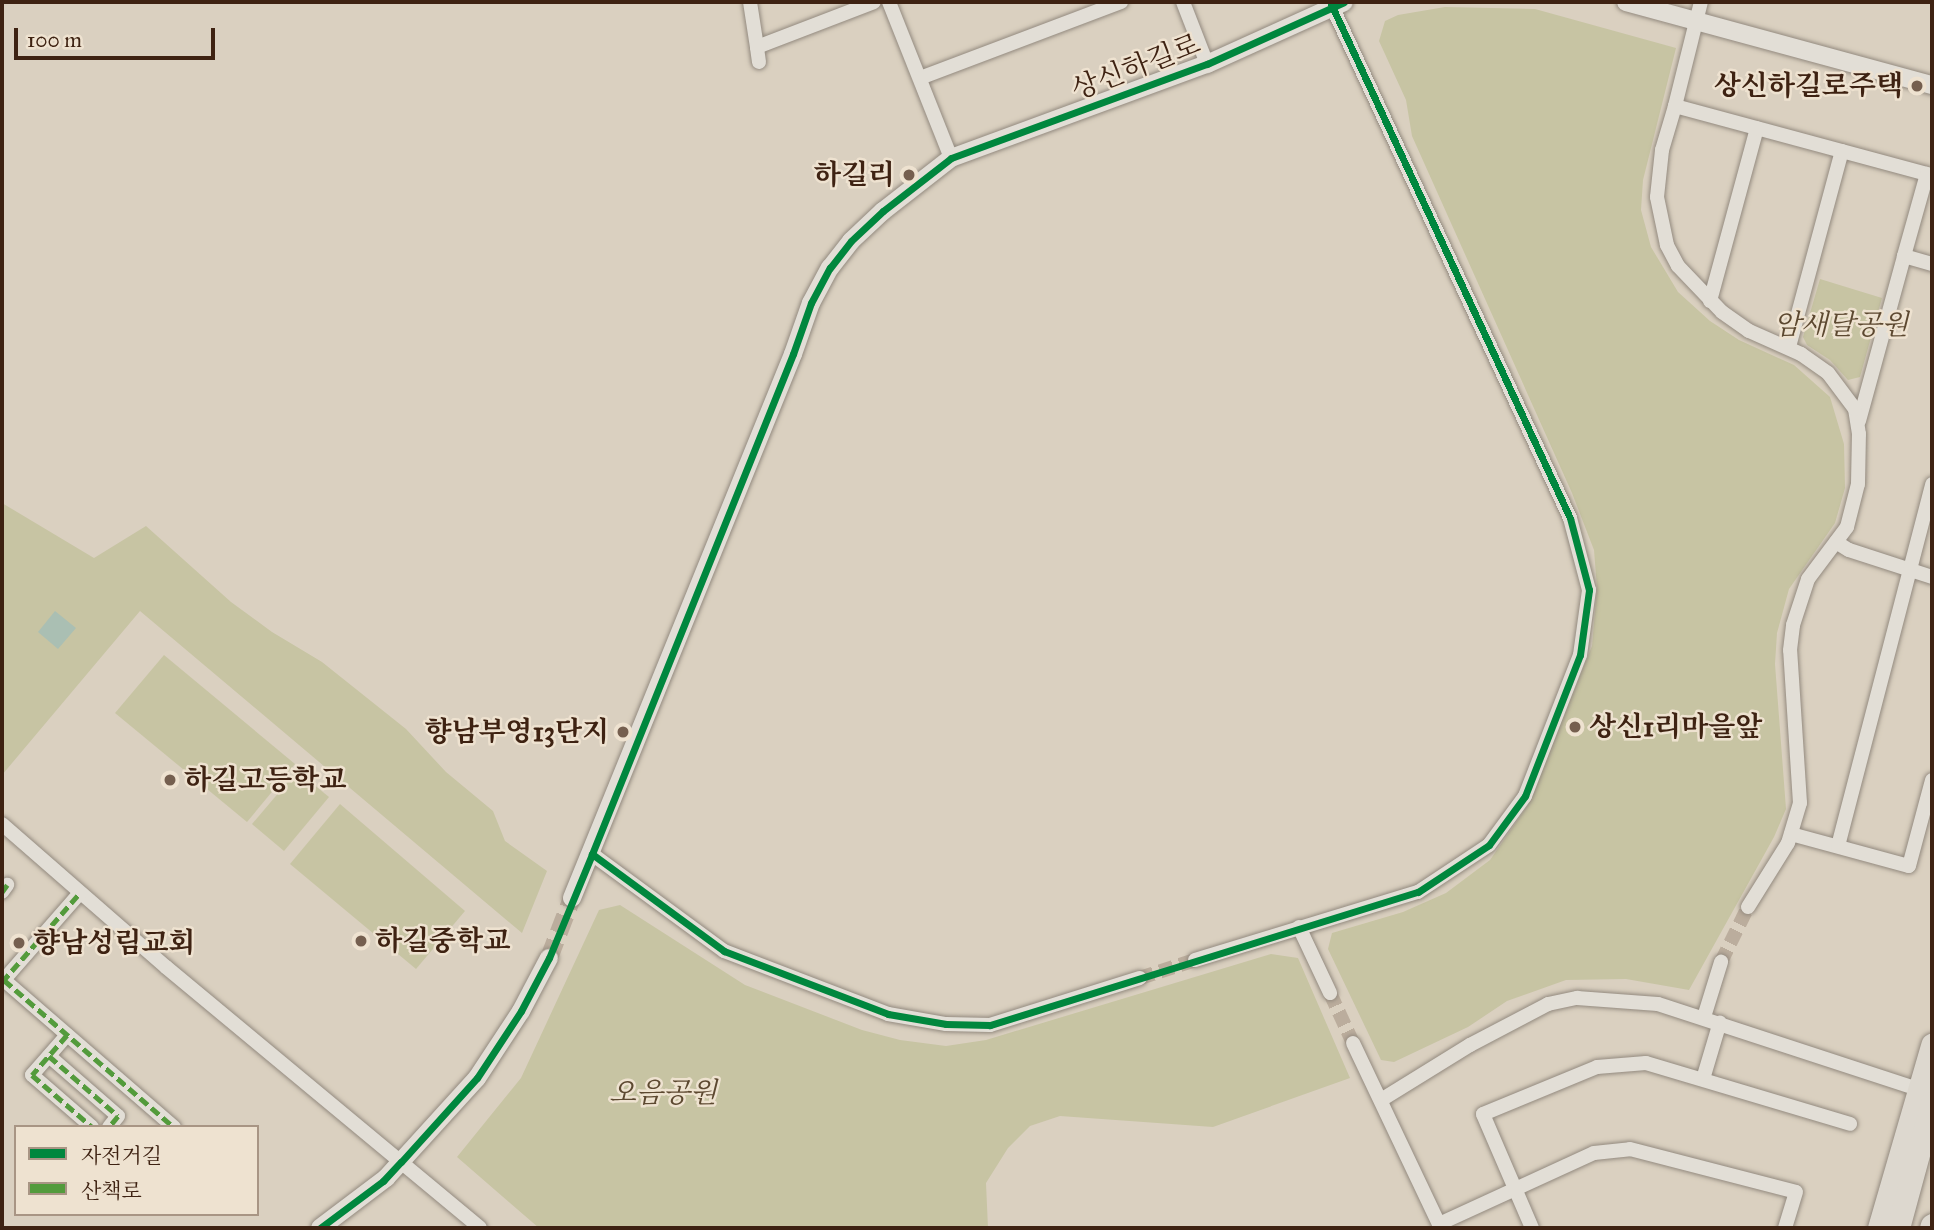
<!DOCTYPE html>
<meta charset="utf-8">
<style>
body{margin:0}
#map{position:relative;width:1934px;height:1230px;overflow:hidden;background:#dad0c0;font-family:"IM FELL Great Primer","Noto Serif KR",serif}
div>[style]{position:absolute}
.green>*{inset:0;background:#c7c4a3}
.water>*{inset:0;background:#aabfb3}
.minor-tunnel>*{height:14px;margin-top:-7px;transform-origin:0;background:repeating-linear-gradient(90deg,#bbad9d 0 14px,transparent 0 21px)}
.tertiary-tunnel>*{height:18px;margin-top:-9px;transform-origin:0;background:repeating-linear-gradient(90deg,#bbad9d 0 18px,transparent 0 27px)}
.roads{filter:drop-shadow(0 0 2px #938a7f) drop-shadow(0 0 2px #938a7f)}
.minor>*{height:14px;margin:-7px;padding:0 7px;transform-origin:7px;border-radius:7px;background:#e2ded6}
.tertiary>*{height:18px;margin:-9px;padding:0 9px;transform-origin:9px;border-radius:9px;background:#e2ded6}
.primary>*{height:23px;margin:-11.5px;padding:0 11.5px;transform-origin:11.5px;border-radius:11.5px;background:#ddd8cf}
.trunk>*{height:23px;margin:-11.5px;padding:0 11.5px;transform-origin:11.5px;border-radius:11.5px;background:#ddd8cf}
.quiet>*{height:5px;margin-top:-2.5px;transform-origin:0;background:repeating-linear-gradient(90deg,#539b3c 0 10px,transparent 0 15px)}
.cycleway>*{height:7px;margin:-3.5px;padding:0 3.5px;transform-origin:3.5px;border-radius:3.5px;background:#00873e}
.dots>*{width:19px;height:19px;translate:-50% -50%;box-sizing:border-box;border:4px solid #eee2d0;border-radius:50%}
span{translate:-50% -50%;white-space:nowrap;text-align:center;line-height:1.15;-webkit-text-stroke:5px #eee2d0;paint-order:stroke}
.street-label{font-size:28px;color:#3e2212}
.poi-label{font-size:28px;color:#3e2212;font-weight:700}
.right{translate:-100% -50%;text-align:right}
.left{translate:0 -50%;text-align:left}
.park-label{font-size:28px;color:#5c4830;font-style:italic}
.frame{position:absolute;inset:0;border:4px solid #3e2212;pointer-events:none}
.legend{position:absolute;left:14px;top:1125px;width:245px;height:91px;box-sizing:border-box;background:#eee2d0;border:2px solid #a89584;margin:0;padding:9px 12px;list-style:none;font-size:21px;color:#3e2212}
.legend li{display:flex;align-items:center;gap:14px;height:35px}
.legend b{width:35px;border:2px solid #a89584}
.scale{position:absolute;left:14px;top:28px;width:201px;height:32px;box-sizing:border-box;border:4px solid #3e2212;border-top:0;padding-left:9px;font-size:21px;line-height:24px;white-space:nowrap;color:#3e2212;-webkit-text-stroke:5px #eee2d0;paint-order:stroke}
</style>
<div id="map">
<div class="green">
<div style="clip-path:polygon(1445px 7px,1535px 9px,1676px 48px,1643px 180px,1641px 210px,1651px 247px,1678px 292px,1710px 321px,1739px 340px,1794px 365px,1830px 397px,1844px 444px,1845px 488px,1835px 523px,1789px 589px,1777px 633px,1775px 664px,1786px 809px,1774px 837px,1689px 990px,1626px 979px,1566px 980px,1507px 1001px,1468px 1027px,1394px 1062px,1381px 1060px,1328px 949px,1332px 933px,1403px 912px,1446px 893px,1490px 860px,1528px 805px,1592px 646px,1597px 588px,1594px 550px,1572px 493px,1412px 136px,1406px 100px,1379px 41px,1385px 21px,1398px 15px)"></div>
<div style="clip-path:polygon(1820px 279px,1882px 298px,1860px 377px,1848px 380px,1830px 360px,1807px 345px,1803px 337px)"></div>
<div style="clip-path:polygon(2px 503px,94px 558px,146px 526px,231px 602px,272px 632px,322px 662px,406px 729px,446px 772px,493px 811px,505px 841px,547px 871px,522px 933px,140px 611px,2px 775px)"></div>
<div style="clip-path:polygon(164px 655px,295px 764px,247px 822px,115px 713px)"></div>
<div style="clip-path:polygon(297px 771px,329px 797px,284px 851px,252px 824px)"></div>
<div style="clip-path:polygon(340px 804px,465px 911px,416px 969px,290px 864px)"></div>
<div style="clip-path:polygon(620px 905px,745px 985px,862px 1030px,900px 1040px,946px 1046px,986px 1040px,1271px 954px,1298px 958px,1350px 1078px,1213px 1127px,1060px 1116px,1030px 1126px,1008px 1148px,986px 1183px,988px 1228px,539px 1228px,457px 1157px,521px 1078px,599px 910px)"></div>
</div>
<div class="water">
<div style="clip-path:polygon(55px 611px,76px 628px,58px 649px,38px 632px)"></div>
</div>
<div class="minor-tunnel">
<div style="left:1721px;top:962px;width:61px;rotate:-63.9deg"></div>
<div style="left:1140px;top:978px;width:58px;rotate:-18.1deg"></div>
<div style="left:1330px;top:993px;width:55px;rotate:65.3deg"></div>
</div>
<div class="tertiary-tunnel">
<div style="left:549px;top:958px;width:64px;rotate:-69deg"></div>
</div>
<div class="roads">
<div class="minor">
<div style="left:750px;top:2px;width:46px;rotate:81.2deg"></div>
<div style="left:889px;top:2px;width:168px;rotate:68.3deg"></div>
<div style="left:1183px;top:2px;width:66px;rotate:68.8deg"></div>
<div style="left:759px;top:62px;width:15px;rotate:-98deg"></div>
<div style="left:757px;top:47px;width:125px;rotate:-21deg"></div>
<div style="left:920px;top:78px;width:215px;rotate:-20.7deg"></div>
<div style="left:1675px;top:106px;width:107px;rotate:-76deg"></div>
<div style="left:1710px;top:301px;width:179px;rotate:-74.8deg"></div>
<div style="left:1789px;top:347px;width:203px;rotate:-74.9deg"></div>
<div style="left:1859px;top:421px;width:171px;rotate:-74.7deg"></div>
<div style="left:1904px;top:256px;width:29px;rotate:16deg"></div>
<div style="left:1836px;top:542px;width:15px;rotate:32deg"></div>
<div style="left:1849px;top:550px;width:87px;rotate:18deg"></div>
<div style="left:2px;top:824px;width:218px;rotate:41.1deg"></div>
<div style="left:166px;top:967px;width:408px;rotate:39.7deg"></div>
<div style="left:1791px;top:834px;width:122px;rotate:15.2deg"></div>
<div style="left:1909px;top:866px;width:89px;rotate:-75deg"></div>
<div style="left:1838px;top:846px;width:374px;rotate:-75.4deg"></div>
<div style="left:592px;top:854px;width:164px;rotate:36.3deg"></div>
<div style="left:724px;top:951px;width:176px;rotate:21deg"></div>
<div style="left:888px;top:1014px;width:59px;rotate:9.8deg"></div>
<div style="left:946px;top:1024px;width:44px;rotate:1.3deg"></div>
<div style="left:990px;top:1025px;width:157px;rotate:-17.4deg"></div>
<div style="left:2px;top:892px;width:9px;rotate:-54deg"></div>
<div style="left:1748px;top:907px;width:75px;rotate:-58deg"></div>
<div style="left:1788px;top:843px;width:42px;rotate:-73.3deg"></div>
<div style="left:1800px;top:803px;width:153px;rotate:-93.7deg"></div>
<div style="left:1790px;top:650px;width:25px;rotate:-83deg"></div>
<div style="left:1793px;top:625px;width:48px;rotate:-71.9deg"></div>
<div style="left:1808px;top:579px;width:65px;rotate:-53.1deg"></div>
<div style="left:1847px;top:527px;width:44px;rotate:-75.7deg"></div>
<div style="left:1858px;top:484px;width:50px;rotate:-88.9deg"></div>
<div style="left:1859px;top:434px;width:25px;rotate:-99deg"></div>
<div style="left:1855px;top:409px;width:45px;rotate:-126.9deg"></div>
<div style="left:1828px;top:373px;width:33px;rotate:-145deg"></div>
<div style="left:1801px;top:354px;width:57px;rotate:-156.1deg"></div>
<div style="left:1749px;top:331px;width:33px;rotate:-145deg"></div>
<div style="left:1722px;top:312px;width:64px;rotate:-133.7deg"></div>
<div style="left:1678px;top:266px;width:24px;rotate:-118deg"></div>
<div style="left:1667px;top:245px;width:49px;rotate:-101.8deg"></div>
<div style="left:1657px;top:197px;width:47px;rotate:-83.9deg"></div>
<div style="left:1662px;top:150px;width:46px;rotate:-73.5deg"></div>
<div style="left:1675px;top:106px;width:261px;rotate:15.1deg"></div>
<div style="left:1927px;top:174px;width:85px;rotate:105.7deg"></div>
<div style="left:1299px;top:927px;width:73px;rotate:64.8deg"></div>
<div style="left:1195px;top:960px;width:233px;rotate:-17deg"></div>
<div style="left:1418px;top:892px;width:85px;rotate:-33.5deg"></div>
<div style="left:1489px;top:845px;width:61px;rotate:-53.7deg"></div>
<div style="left:1525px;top:796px;width:151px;rotate:-68.7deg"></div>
<div style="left:1580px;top:655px;width:66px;rotate:-82.1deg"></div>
<div style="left:1589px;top:590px;width:74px;rotate:-104.8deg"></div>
<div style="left:1570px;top:518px;width:569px;rotate:-114.94deg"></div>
<div style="left:4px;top:980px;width:225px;rotate:40.9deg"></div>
<div style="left:2px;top:982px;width:118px;rotate:-48.8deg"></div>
<div style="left:1704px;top:1017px;width:58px;rotate:-72.8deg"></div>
<div style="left:67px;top:1035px;width:53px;rotate:131.2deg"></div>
<div style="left:32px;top:1075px;width:79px;rotate:40.9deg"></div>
<div style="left:1353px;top:1043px;width:205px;rotate:64.6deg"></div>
<div style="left:49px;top:1056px;width:91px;rotate:41deg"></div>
<div style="left:118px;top:1116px;width:14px;rotate:129deg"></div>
<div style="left:1703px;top:1079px;width:59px;rotate:-73.4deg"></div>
<div style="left:1381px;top:1100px;width:105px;rotate:-31.7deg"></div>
<div style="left:1470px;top:1045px;width:88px;rotate:-27.7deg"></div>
<div style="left:1548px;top:1004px;width:30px;rotate:-12deg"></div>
<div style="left:1577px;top:998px;width:81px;rotate:4.2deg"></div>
<div style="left:1658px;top:1004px;width:277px;rotate:18.1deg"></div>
<div style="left:1439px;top:1224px;width:170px;rotate:-24.6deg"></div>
<div style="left:1594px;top:1153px;width:36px;rotate:-6deg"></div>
<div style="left:1630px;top:1149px;width:171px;rotate:14.5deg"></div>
<div style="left:1796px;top:1192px;width:38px;rotate:107deg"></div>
<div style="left:1532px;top:1228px;width:124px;rotate:-113.3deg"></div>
<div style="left:1483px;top:1114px;width:123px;rotate:-22.4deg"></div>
<div style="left:1597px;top:1067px;width:49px;rotate:-4.7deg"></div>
<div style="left:1646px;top:1063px;width:213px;rotate:16.6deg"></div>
</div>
<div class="tertiary">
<div style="left:1626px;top:2px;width:317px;rotate:15.2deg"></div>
<div style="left:572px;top:898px;width:587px;rotate:-67.89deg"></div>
<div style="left:793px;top:354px;width:54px;rotate:-70.6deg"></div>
<div style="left:811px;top:303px;width:40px;rotate:-62deg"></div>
<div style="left:830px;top:268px;width:34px;rotate:-52deg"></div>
<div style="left:851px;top:241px;width:44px;rotate:-43.2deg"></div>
<div style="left:883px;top:211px;width:86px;rotate:-37.9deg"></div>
<div style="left:951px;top:158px;width:273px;rotate:-20.2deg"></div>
<div style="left:1207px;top:64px;width:150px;rotate:-24.3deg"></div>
<div style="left:320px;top:1228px;width:83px;rotate:-37.1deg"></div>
<div style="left:386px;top:1178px;width:135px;rotate:-47.7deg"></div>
<div style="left:477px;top:1078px;width:80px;rotate:-56.7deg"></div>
<div style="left:521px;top:1011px;width:60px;rotate:-62.2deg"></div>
</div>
<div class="primary">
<div style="left:1879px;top:1228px;width:191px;rotate:-73.8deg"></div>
<div style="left:1931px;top:1228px;width:3px;rotate:-72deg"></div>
</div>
<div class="trunk">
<div style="left:1898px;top:1228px;width:130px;rotate:-74.8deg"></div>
</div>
</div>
<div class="quiet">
<div style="left:2px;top:892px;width:9px;rotate:-54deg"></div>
<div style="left:4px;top:980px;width:225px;rotate:40.9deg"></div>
<div style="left:2px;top:982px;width:118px;rotate:-48.8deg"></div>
<div style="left:67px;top:1035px;width:53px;rotate:131.2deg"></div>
<div style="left:32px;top:1075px;width:79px;rotate:40.9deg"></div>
<div style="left:49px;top:1056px;width:91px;rotate:41deg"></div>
<div style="left:118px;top:1116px;width:14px;rotate:129deg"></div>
</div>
<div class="cycleway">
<div style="left:592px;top:854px;width:164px;rotate:36.3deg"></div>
<div style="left:724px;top:951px;width:176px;rotate:21deg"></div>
<div style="left:888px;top:1014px;width:59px;rotate:9.8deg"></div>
<div style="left:946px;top:1024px;width:44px;rotate:1.3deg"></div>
<div style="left:990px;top:1025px;width:448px;rotate:-17.3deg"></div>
<div style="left:1418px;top:892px;width:85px;rotate:-33.5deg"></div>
<div style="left:1489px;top:845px;width:61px;rotate:-53.7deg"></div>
<div style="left:1525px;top:796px;width:151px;rotate:-68.7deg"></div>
<div style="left:1580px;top:655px;width:66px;rotate:-82.1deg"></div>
<div style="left:1589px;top:590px;width:74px;rotate:-104.8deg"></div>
<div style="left:1570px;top:518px;width:569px;rotate:-114.94deg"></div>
<div style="left:320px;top:1228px;width:79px;rotate:-36.7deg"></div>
<div style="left:383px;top:1181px;width:26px;rotate:-47deg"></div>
<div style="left:401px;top:1162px;width:113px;rotate:-47.9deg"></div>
<div style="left:477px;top:1078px;width:80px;rotate:-56.7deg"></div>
<div style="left:521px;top:1011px;width:60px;rotate:-62.2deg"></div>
<div style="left:549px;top:958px;width:113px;rotate:-67.5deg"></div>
<div style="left:592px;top:854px;width:539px;rotate:-68.1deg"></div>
<div style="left:793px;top:354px;width:54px;rotate:-70.6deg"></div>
<div style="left:811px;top:303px;width:40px;rotate:-62deg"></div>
<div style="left:830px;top:268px;width:34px;rotate:-52deg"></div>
<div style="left:851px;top:241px;width:44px;rotate:-43.2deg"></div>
<div style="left:883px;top:211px;width:86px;rotate:-37.9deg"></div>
<div style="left:951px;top:158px;width:273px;rotate:-20.2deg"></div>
<div style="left:1207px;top:64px;width:150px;rotate:-24.3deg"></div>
</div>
<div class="dots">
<div style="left:1917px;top:86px;background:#755f4f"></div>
<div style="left:909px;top:175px;background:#755f4f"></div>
<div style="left:1575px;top:727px;background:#755f4f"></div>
<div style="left:623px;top:732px;background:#755f4f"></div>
<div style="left:170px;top:780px;background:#755f4f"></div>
<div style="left:361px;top:941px;background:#755f4f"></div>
<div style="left:19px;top:943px;background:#755f4f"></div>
</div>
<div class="street-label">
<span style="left:1136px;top:67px;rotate:-21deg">상신하길로</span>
</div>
<div class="poi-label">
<span class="right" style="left:1903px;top:86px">상신하길로주택</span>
<span class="right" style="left:895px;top:175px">하길리</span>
<span class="left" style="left:1589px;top:727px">상신1리마을앞</span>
<span class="right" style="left:609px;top:732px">향남부영13단지</span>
<span class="left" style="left:184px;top:780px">하길고등학교</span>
<span class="left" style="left:375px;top:941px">하길중학교</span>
<span class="left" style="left:33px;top:943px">향남성림교회</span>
</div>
<div class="park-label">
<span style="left:1841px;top:325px">암새달공원</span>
<span style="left:663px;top:1093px">오음공원</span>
</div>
<div class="frame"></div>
<ul class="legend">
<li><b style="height:9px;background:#00873e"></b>자전거길</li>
<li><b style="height:9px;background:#539b3c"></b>산책로</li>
</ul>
<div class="scale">100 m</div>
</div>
